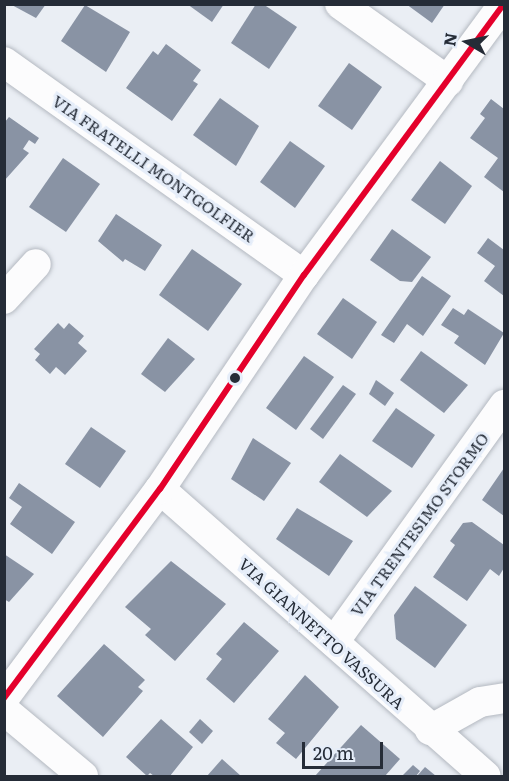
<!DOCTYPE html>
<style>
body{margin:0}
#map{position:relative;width:509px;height:781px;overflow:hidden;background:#eaeef4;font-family:Literata,serif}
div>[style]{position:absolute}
.building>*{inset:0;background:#8993a4}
.roads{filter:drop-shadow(0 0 2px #b4b9c1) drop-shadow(0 0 2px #b4b9c1)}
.street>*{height:30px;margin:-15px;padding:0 15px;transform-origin:15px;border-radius:15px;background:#fcfcfd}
.bus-1>*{height:6px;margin:-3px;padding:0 3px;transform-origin:3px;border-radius:3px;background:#e4002b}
.dots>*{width:16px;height:16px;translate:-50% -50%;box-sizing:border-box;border:3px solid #e5edf9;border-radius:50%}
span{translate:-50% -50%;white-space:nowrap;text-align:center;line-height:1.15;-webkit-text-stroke:6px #e5edf9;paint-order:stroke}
.street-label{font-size:16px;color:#252c37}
.frame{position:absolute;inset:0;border:6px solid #252c37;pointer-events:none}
.north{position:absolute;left:437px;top:12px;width:60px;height:60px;-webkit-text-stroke:4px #e5edf9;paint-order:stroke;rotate:279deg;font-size:16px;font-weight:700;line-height:24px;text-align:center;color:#252c37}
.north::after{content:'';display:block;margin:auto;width:21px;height:27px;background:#252c37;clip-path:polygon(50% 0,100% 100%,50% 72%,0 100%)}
.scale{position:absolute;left:302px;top:742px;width:81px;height:27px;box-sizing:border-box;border:3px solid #252c37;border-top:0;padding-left:8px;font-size:18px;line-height:21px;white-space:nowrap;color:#252c37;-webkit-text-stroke:4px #e5edf9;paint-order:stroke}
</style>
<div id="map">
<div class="building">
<div style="clip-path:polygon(10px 4px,46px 4px,36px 18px)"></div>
<div style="clip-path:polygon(187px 4px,224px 4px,212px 22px)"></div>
<div style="clip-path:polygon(256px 4px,263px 4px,297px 27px,269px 69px,231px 43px)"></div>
<div style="clip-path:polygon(406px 4px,445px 4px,432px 23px)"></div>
<div style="clip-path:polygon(85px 5px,130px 32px,106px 72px,61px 41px)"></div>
<div style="clip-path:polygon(166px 44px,201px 70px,193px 81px,198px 84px,172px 121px,126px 88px,153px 51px,158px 55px)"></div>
<div style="clip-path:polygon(349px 63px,382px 87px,352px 130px,318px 106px)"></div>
<div style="clip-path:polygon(220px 98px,259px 126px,236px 166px,193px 135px)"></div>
<div style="clip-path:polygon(491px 99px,504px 109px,504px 192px,484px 177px,498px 158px,470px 138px,485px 118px,480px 114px)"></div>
<div style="clip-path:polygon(9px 117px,39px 138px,35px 144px,29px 140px,23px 149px,29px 153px,4px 181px,4px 123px)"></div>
<div style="clip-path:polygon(290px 141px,325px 166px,295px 208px,260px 182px)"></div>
<div style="clip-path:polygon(63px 158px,100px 184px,66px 232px,29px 207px)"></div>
<div style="clip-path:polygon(440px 161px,472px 186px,445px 224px,411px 200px)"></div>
<div style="clip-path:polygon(116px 214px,162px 245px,145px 271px,125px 259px,123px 262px,98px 241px)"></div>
<div style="clip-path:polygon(392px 229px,431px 257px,412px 282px,400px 281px,370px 260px)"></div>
<div style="clip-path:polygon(488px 238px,504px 250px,504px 296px,484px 281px,495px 266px,477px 253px)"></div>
<div style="clip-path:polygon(192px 249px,242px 284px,208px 331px,159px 295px)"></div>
<div style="clip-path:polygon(422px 276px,451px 296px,423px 336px,407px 324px,394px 343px,381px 335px)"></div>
<div style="clip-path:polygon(343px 298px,377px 322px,352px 359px,317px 334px)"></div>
<div style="clip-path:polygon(453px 308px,464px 315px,468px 309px,504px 333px,485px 365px,454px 343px,459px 336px,441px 325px)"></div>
<div style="clip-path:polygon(58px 323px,64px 329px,69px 323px,84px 336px,78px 343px,87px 351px,65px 375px,56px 367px,50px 374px,35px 360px,40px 354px,34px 349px)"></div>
<div style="clip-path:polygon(168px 338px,195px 359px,165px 392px,141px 374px)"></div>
<div style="clip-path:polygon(421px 351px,468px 385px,444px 413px,400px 380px)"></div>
<div style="clip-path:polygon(304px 356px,334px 377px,296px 430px,266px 408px)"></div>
<div style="clip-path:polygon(376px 380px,394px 393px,385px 406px,369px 394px)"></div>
<div style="clip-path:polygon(343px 385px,356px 394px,323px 439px,310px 429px)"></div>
<div style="clip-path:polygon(396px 408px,435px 435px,412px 468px,372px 441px)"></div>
<div style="clip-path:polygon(91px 427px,126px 451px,100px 488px,65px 464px)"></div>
<div style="clip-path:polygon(253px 438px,291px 463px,264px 501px,231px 479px)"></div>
<div style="clip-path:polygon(340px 454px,392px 491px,367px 517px,319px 482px)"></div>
<div style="clip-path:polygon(504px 468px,504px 516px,482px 500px)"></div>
<div style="clip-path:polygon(19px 483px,75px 522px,52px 554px,10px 524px,22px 507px,9px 498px)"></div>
<div style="clip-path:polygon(297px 508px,353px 541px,329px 576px,276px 539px)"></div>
<div style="clip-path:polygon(472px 522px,504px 545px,504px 568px,499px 576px,490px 569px,467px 601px,433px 577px,455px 545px,450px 541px,463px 523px)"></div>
<div style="clip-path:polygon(4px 554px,34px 574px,9px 602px,4px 599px)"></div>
<div style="clip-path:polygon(171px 561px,226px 604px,175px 661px,145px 635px,151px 629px,125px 607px)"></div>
<div style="clip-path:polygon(415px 586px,467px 625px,435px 668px,396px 639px,394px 615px)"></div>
<div style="clip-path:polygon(244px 622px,279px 651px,234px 703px,206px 679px,222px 659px,216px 654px)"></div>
<div style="clip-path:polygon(104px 644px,145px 680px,138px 687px,143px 691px,103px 737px,57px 696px)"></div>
<div style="clip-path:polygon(305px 675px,339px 707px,296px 759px,276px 743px,285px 733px,268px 719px)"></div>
<div style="clip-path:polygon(161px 719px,193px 747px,170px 776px,154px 776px,150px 773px,147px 776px,126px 757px)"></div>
<div style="clip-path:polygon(200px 719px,213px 731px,202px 744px,189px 732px)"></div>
<div style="clip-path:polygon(361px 725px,400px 759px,385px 776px,315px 776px)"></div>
<div style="clip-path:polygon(222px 759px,241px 776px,207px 776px)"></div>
<div style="clip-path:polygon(413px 765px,420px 771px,416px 776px,402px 776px)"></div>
<div style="clip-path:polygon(425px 767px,436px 776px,417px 776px)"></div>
</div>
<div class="roads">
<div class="street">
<div style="left:340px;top:4px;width:133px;rotate:35.5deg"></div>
<div style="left:4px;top:62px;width:368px;rotate:35.4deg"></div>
<div style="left:4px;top:299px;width:47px;rotate:-47.6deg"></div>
<div style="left:160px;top:489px;width:434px;rotate:41.4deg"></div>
<div style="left:334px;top:642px;width:292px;rotate:-54.3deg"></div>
<div style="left:4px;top:698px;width:261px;rotate:-53.3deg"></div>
<div style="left:160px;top:489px;width:258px;rotate:-56.1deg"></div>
<div style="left:304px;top:275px;width:337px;rotate:-53.6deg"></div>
<div style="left:4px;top:710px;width:103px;rotate:39.9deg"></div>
<div style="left:430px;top:730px;width:57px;rotate:-29.2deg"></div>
<div style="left:480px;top:702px;width:24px;rotate:-9deg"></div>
</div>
</div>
<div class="bus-1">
<div style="left:4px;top:698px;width:261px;rotate:-53.3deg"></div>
<div style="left:160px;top:489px;width:258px;rotate:-56.1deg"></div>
<div style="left:304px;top:275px;width:337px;rotate:-53.6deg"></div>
</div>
<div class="dots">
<div style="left:235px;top:378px;background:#252c37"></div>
</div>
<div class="street-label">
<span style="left:154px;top:168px;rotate:35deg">VIA FRATELLI MONTGOLFIER</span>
<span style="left:419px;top:524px;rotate:-54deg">VIA TRENTESIMO STORMO</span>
<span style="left:322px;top:633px;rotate:42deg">VIA GIANNETTO VASSURA</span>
</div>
<div class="frame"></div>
<div class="north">N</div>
<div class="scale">20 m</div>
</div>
